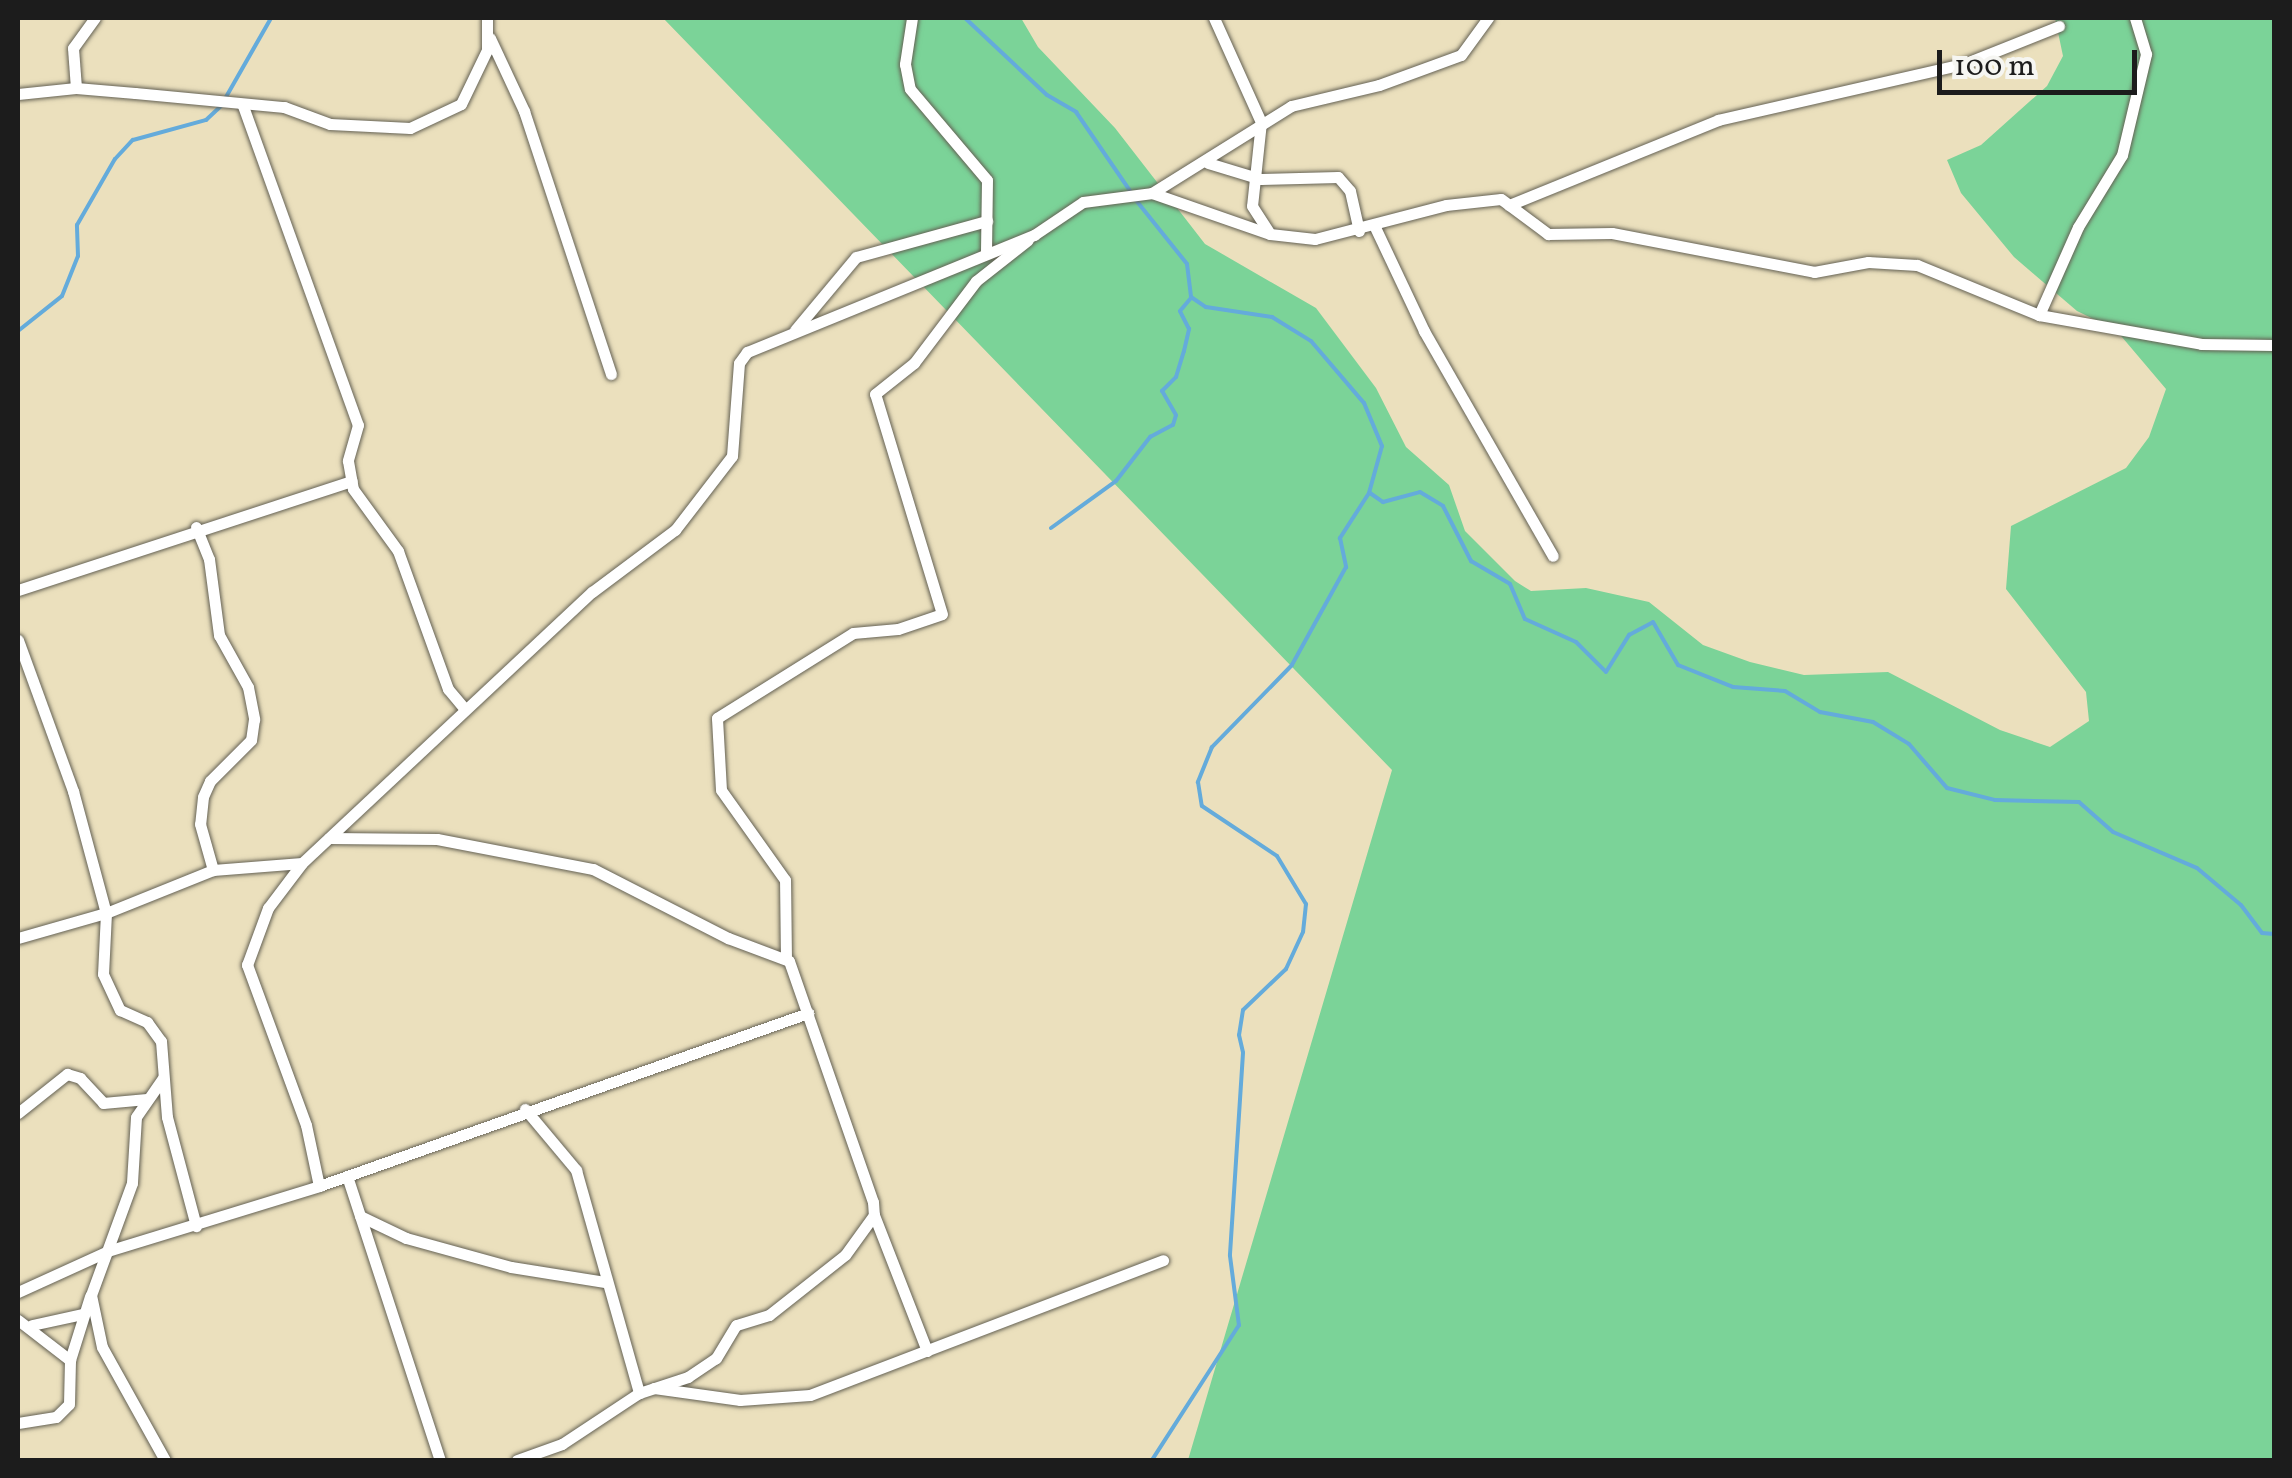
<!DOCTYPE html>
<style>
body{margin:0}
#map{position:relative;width:2292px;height:1478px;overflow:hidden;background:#ebe0bd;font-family:Vollkorn,serif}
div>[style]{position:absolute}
.green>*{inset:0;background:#7bd398}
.stream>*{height:4px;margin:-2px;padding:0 2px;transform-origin:2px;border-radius:2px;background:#64abdb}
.roads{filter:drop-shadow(0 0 2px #646154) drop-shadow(0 0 2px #646154)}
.street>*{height:11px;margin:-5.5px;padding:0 5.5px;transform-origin:5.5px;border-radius:5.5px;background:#fff}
span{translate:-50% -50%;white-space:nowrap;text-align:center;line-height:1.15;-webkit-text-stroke:10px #f6f6f2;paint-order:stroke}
.frame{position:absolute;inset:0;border:20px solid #1c1c1c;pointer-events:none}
.scale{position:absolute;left:1937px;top:50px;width:200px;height:45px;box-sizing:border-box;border:5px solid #1c1c1c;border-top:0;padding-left:12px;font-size:30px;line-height:35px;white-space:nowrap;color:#1c1c1c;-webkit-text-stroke:8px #f6f6f2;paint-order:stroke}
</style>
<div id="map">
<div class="green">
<div style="clip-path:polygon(663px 18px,1021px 18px,1038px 47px,1115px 128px,1205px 244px,1316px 308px,1376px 388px,1406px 447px,1449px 485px,1465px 531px,1515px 581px,1531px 591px,1586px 588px,1649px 602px,1703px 645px,1750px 662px,1804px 675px,1888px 672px,2000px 730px,2050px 747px,2089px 721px,2086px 692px,2006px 589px,2011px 526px,2126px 468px,2149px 437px,2166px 389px,2116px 330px,2077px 311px,2014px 257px,1961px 193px,1947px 160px,1981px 145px,2047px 86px,2063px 56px,2055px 18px,2274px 18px,2274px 1460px,1188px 1460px,1392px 770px)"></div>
</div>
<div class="stream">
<div style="left:965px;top:18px;width:112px;rotate:43.2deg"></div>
<div style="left:1047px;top:95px;width:34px;rotate:30deg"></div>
<div style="left:1076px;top:112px;width:96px;rotate:55.6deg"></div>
<div style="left:226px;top:97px;width:91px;rotate:-60.3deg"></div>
<div style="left:1135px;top:199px;width:83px;rotate:51.3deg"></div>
<div style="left:1187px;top:264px;width:33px;rotate:83deg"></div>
<div style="left:1191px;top:297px;width:18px;rotate:34deg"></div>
<div style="left:1206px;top:307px;width:67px;rotate:8.6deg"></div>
<div style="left:1272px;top:317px;width:46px;rotate:31.6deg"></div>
<div style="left:1311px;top:341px;width:82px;rotate:49.5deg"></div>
<div style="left:1364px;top:403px;width:47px;rotate:67.3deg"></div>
<div style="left:1382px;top:446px;width:49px;rotate:105.5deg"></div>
<div style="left:1369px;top:493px;width:54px;rotate:122.8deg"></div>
<div style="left:1340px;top:538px;width:30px;rotate:78deg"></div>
<div style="left:1346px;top:567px;width:112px;rotate:118.9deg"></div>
<div style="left:1292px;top:665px;width:115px;rotate:134.3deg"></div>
<div style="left:1212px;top:747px;width:38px;rotate:112deg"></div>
<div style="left:1198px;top:782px;width:24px;rotate:81deg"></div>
<div style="left:1202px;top:806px;width:90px;rotate:33.7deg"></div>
<div style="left:1277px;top:856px;width:56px;rotate:58.9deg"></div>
<div style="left:1306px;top:904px;width:28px;rotate:96deg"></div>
<div style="left:1303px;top:932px;width:41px;rotate:114.7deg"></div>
<div style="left:1286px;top:969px;width:59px;rotate:136.4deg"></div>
<div style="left:1243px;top:1010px;width:25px;rotate:99deg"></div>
<div style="left:1239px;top:1035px;width:18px;rotate:77deg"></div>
<div style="left:1243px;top:1053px;width:203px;rotate:93.7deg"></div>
<div style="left:1230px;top:1256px;width:70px;rotate:82.6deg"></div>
<div style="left:1239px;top:1325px;width:161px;rotate:122.8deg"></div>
<div style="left:18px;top:331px;width:56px;rotate:-38.5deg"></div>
<div style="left:62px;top:296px;width:43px;rotate:-68.2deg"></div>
<div style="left:78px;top:256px;width:31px;rotate:-92deg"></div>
<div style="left:77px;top:225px;width:76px;rotate:-60.1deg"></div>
<div style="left:115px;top:159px;width:26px;rotate:-47deg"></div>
<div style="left:133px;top:140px;width:76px;rotate:-15.3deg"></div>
<div style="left:206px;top:120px;width:22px;rotate:-43deg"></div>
<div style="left:1370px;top:493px;width:16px;rotate:35deg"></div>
<div style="left:1383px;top:502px;width:38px;rotate:-15deg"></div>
<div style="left:1420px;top:492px;width:27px;rotate:31deg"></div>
<div style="left:1443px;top:506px;width:62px;rotate:63deg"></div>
<div style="left:1471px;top:561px;width:45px;rotate:30.5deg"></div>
<div style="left:1510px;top:584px;width:38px;rotate:67deg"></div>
<div style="left:1525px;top:619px;width:56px;rotate:24.3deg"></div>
<div style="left:1576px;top:642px;width:42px;rotate:45deg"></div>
<div style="left:1606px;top:672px;width:44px;rotate:-58.1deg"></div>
<div style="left:1629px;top:635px;width:27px;rotate:-28deg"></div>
<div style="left:1653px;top:622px;width:50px;rotate:59.8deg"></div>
<div style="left:1678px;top:665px;width:59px;rotate:21.8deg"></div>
<div style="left:1733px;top:687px;width:52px;rotate:4.4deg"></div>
<div style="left:1785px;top:691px;width:41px;rotate:31deg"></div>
<div style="left:1820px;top:712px;width:54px;rotate:10.7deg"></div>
<div style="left:1873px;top:722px;width:42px;rotate:31.4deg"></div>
<div style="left:1909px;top:744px;width:58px;rotate:49.2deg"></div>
<div style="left:1947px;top:788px;width:49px;rotate:14deg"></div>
<div style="left:1995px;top:800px;width:84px;rotate:1.4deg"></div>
<div style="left:2079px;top:802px;width:45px;rotate:41.4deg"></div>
<div style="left:2113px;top:832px;width:91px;rotate:23.2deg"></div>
<div style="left:2197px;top:868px;width:57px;rotate:40.1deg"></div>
<div style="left:2241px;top:905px;width:35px;rotate:53deg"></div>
<div style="left:2262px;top:933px;width:12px;rotate:5deg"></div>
<div style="left:1051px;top:528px;width:80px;rotate:-35.9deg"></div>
<div style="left:1116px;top:481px;width:56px;rotate:-52.3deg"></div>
<div style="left:1150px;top:437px;width:26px;rotate:-28deg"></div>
<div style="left:1173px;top:425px;width:10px;rotate:-73deg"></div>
<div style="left:1176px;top:415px;width:28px;rotate:-120deg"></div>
<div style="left:1162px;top:391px;width:20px;rotate:-45deg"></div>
<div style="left:1176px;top:377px;width:27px;rotate:-73deg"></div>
<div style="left:1184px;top:351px;width:23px;rotate:-77deg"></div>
<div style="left:1189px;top:329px;width:20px;rotate:-117deg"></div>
<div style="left:1180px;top:311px;width:17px;rotate:-50deg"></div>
</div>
<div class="roads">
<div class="street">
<div style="left:912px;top:18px;width:47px;rotate:98.7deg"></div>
<div style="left:905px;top:64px;width:25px;rotate:79deg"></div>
<div style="left:910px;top:89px;width:119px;rotate:49.8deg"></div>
<div style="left:987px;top:180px;width:72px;rotate:90.8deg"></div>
<div style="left:1214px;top:18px;width:114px;rotate:65.7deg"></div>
<div style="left:1261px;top:122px;width:84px;rotate:96.1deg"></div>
<div style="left:1252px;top:206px;width:30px;rotate:57deg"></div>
<div style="left:490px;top:38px;width:81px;rotate:65deg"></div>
<div style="left:524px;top:111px;width:277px;rotate:71.7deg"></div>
<div style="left:76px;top:88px;width:40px;rotate:-94.3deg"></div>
<div style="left:73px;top:48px;width:37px;rotate:-54deg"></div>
<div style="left:18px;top:94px;width:58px;rotate:-5.9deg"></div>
<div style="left:76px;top:88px;width:59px;rotate:4.8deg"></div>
<div style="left:135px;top:93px;width:150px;rotate:5.4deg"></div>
<div style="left:284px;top:107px;width:49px;rotate:20.3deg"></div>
<div style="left:330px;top:124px;width:80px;rotate:2.9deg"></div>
<div style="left:410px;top:128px;width:56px;rotate:-25.2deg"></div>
<div style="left:461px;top:104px;width:60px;rotate:-64.3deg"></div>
<div style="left:487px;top:50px;width:32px;rotate:-90deg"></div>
<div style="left:243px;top:106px;width:339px;rotate:70.2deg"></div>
<div style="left:358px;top:425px;width:37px;rotate:106deg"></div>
<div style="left:348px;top:461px;width:28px;rotate:80deg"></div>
<div style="left:353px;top:489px;width:77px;rotate:54deg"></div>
<div style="left:398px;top:551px;width:147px;rotate:70.1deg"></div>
<div style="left:448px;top:689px;width:25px;rotate:50deg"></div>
<div style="left:1208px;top:163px;width:55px;rotate:16.8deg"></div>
<div style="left:1261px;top:179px;width:77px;rotate:-1.5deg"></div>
<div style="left:1338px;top:177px;width:18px;rotate:49deg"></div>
<div style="left:1350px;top:191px;width:41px;rotate:77.3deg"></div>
<div style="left:1152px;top:193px;width:164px;rotate:-32deg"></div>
<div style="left:1291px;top:106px;width:90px;rotate:-13.4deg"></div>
<div style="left:1379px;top:85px;width:87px;rotate:-20.1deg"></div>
<div style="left:1461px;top:55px;width:46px;rotate:-53.9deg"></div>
<div style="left:1509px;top:205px;width:226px;rotate:-22.1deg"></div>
<div style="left:1718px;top:120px;width:254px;rotate:-12.9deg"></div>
<div style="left:1966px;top:63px;width:100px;rotate:-21.7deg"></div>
<div style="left:1374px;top:225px;width:117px;rotate:64.7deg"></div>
<div style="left:1424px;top:331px;width:259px;rotate:60.2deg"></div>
<div style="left:2039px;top:315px;width:96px;rotate:-66.1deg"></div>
<div style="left:2078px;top:227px;width:84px;rotate:-58.6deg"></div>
<div style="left:2122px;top:155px;width:104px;rotate:-76.6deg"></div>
<div style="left:2146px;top:54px;width:38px;rotate:-107deg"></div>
<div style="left:795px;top:330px;width:95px;rotate:-50.1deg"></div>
<div style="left:856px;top:257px;width:136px;rotate:-15.4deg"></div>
<div style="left:196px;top:527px;width:35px;rotate:68deg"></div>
<div style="left:209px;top:559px;width:77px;rotate:82.5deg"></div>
<div style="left:219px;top:635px;width:60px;rotate:60.9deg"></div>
<div style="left:248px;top:687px;width:33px;rotate:79deg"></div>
<div style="left:254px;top:719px;width:21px;rotate:98deg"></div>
<div style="left:251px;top:740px;width:58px;rotate:135deg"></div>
<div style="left:210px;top:781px;width:17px;rotate:114deg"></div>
<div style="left:203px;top:797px;width:27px;rotate:96deg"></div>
<div style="left:200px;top:824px;width:48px;rotate:74.2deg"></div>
<div style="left:18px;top:590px;width:351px;rotate:-18.1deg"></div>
<div style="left:18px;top:640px;width:161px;rotate:70deg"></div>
<div style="left:73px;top:791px;width:126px;rotate:74.9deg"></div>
<div style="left:106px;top:913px;width:61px;rotate:92.8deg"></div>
<div style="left:103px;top:974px;width:40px;rotate:65deg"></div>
<div style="left:120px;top:1010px;width:30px;rotate:24deg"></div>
<div style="left:147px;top:1022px;width:24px;rotate:54deg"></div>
<div style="left:161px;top:1041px;width:76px;rotate:85.5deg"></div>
<div style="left:167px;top:1117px;width:113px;rotate:75.1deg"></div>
<div style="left:329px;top:838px;width:108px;rotate:0.5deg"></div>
<div style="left:437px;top:839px;width:159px;rotate:10.9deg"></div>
<div style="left:593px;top:869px;width:152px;rotate:27.1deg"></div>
<div style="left:728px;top:938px;width:65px;rotate:20.7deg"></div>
<div style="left:789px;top:961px;width:255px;rotate:70.8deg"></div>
<div style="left:873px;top:1202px;width:13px;rotate:86deg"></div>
<div style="left:874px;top:1215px;width:49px;rotate:125.9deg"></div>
<div style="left:845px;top:1255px;width:97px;rotate:141.7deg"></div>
<div style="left:769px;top:1315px;width:34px;rotate:163deg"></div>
<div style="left:736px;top:1325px;width:39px;rotate:121deg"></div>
<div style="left:716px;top:1358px;width:34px;rotate:146deg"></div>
<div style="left:688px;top:1377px;width:52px;rotate:161.9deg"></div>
<div style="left:639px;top:1393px;width:92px;rotate:146.5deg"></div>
<div style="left:562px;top:1444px;width:48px;rotate:160.4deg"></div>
<div style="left:18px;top:938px;width:91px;rotate:-15.9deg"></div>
<div style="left:106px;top:913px;width:115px;rotate:-21.9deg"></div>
<div style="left:213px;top:870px;width:89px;rotate:-4.5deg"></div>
<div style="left:786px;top:959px;width:79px;rotate:-90.7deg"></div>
<div style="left:785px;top:880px;width:110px;rotate:-125.4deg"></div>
<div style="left:721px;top:790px;width:72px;rotate:-93.2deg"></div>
<div style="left:717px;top:718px;width:160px;rotate:-32deg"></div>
<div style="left:853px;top:633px;width:45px;rotate:-5.1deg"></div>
<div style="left:898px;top:629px;width:46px;rotate:-18.8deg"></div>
<div style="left:942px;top:614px;width:230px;rotate:-106.9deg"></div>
<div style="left:875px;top:394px;width:50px;rotate:-38.5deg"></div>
<div style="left:914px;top:363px;width:103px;rotate:-52.9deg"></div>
<div style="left:976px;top:281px;width:66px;rotate:-38.3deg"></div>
<div style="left:163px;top:1078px;width:47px;rotate:124.7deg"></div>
<div style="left:136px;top:1117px;width:66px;rotate:93.5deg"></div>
<div style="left:132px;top:1183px;width:119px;rotate:110.1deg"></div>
<div style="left:91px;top:1295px;width:53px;rotate:78.1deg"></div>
<div style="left:102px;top:1347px;width:129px;rotate:60.9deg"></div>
<div style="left:525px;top:1109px;width:80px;rotate:50.1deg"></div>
<div style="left:576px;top:1170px;width:232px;rotate:74.2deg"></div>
<div style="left:18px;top:1113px;width:63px;rotate:-38.5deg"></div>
<div style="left:67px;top:1074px;width:14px;rotate:17deg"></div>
<div style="left:80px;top:1078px;width:34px;rotate:47deg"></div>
<div style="left:103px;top:1103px;width:44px;rotate:-5.2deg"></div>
<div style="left:347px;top:1176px;width:299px;rotate:71.9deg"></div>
<div style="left:319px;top:1186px;width:62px;rotate:-102deg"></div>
<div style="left:306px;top:1125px;width:171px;rotate:-110.2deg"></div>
<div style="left:247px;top:965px;width:61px;rotate:-69.8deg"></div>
<div style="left:268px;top:908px;width:56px;rotate:-52.9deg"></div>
<div style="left:302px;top:863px;width:397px;rotate:-43.1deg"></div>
<div style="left:592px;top:592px;width:104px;rotate:-36.8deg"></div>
<div style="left:675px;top:530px;width:93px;rotate:-52.4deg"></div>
<div style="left:732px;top:456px;width:93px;rotate:-85.7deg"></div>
<div style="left:739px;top:363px;width:14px;rotate:-54deg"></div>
<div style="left:747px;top:352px;width:310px;rotate:-22.2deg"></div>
<div style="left:1034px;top:235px;width:59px;rotate:-34deg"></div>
<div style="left:1083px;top:202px;width:70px;rotate:-7.4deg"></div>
<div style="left:1152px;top:193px;width:125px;rotate:19.2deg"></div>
<div style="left:1270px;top:234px;width:45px;rotate:6.3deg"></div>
<div style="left:1315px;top:239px;width:135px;rotate:-14.5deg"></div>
<div style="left:1446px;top:205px;width:55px;rotate:-6.2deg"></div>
<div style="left:1501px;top:199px;width:59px;rotate:36.7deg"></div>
<div style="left:1548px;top:234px;width:64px;rotate:-0.9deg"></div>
<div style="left:1612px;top:233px;width:206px;rotate:10.9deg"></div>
<div style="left:1814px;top:272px;width:55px;rotate:-10.5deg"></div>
<div style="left:1868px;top:262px;width:49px;rotate:3.5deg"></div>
<div style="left:1917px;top:265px;width:132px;rotate:22.3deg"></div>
<div style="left:2039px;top:315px;width:165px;rotate:10.1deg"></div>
<div style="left:2201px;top:344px;width:73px;rotate:0.8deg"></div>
<div style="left:874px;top:1215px;width:146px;rotate:68.7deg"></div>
<div style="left:360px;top:1216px;width:51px;rotate:25.6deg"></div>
<div style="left:406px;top:1238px;width:109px;rotate:15.4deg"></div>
<div style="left:511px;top:1267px;width:95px;rotate:9.1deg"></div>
<div style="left:18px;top:1292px;width:99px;rotate:-24.5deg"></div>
<div style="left:108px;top:1251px;width:221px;rotate:-17.1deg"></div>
<div style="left:319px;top:1186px;width:519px;rotate:-19.48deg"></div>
<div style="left:18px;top:1320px;width:66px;rotate:37.6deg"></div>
<div style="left:32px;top:1325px;width:51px;rotate:-12.4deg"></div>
<div style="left:654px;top:1388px;width:87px;rotate:7.9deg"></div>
<div style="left:740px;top:1400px;width:70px;rotate:-4.1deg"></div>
<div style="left:810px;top:1395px;width:378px;rotate:-20.9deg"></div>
<div style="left:18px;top:1423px;width:38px;rotate:-9deg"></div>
<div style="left:56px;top:1417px;width:18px;rotate:-45deg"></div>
<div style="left:69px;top:1404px;width:44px;rotate:-88.7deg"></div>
<div style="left:70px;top:1360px;width:67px;rotate:-72.6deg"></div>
</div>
</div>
<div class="frame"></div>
<div class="scale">100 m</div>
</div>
